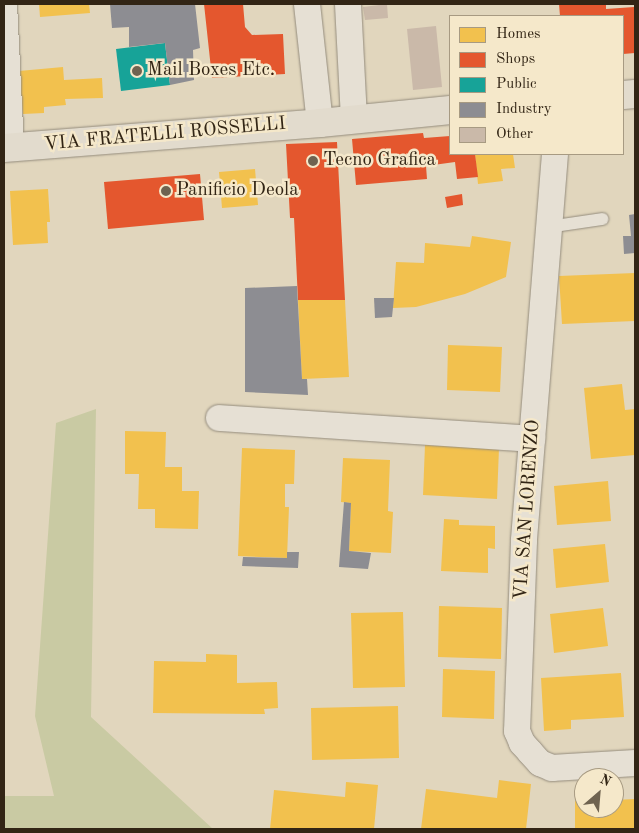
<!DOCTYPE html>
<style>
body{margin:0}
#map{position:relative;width:639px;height:833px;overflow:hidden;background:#e1d6bd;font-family:"Old Standard TT",serif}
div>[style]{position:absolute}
.green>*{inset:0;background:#c9caa3}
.homes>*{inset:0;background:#f2c14e}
.shops>*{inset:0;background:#e4572e}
.public>*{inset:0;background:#17a398}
.industry>*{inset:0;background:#8d8d92}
.building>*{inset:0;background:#cab9a9}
.roads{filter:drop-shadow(0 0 1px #948c7d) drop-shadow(0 0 1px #948c7d)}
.lane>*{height:12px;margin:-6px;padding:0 6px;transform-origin:6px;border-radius:6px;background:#e6e0d4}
.street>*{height:26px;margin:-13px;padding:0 13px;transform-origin:13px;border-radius:13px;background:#e6e0d4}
.primary>*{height:28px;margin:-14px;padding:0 14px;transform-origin:14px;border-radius:14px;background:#e2dbcd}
.dots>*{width:14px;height:14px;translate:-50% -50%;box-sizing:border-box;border:2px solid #f5e8ca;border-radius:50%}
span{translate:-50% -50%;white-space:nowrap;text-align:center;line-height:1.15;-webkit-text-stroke:5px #f5e8ca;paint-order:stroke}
.poi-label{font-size:19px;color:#322515}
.left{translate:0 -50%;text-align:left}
.street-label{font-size:19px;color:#322515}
.frame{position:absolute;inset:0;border:5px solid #322515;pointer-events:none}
.legend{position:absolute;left:449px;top:15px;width:175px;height:140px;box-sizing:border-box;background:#f5e8ca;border:1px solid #a79a82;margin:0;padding:6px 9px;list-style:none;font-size:15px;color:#322515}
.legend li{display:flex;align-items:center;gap:10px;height:25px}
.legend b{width:25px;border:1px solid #a79a82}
.north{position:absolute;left:574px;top:768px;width:50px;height:50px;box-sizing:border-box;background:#f5e8ca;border:1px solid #a79a82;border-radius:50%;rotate:27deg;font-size:14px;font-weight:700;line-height:20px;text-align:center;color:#322515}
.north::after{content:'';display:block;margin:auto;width:18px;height:22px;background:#6f6350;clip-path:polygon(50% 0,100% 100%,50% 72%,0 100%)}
</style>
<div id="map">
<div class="green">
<div style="clip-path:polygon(96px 409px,91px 717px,213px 829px,4px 829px,4px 796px,54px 796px,35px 716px,56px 423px)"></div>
</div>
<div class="homes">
<div style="clip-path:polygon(39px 4px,89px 4px,90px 13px,40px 17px)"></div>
<div style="clip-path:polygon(63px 67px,64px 80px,102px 78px,103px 98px,65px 99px,66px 105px,44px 107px,44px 113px,23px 114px,19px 71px)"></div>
<div style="clip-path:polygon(475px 154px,513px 154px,515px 168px,501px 169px,503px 181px,478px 184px)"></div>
<div style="clip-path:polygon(255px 169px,258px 205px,222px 208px,219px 172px)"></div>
<div style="clip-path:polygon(48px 189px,50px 222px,47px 222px,48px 243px,13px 245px,10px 191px)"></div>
<div style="clip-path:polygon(472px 236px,511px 242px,506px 277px,465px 294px,416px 307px,393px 308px,396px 262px,424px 263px,425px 243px,470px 247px)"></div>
<div style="clip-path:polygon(635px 273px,635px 321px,562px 324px,559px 276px)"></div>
<div style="clip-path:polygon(298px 300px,345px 300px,349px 377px,302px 379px)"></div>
<div style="clip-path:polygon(448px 345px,502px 347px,500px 392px,447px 390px)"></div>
<div style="clip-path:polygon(622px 384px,625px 410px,635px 409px,635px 455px,591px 459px,584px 388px)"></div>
<div style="clip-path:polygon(125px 431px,166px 432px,165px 467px,182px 467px,182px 491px,199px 491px,198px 529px,155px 528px,155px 509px,138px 509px,139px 474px,125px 474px)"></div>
<div style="clip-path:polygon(425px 445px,499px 448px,497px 499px,423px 495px)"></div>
<div style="clip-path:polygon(242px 448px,295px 450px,294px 484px,285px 484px,285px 507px,289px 507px,287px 558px,238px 556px)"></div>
<div style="clip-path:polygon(343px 458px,390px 460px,388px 511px,393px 512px,391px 553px,349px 551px,351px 503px,341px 502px)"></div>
<div style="clip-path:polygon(608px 481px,611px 521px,557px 525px,554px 486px)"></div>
<div style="clip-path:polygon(444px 519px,459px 520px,459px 525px,495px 526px,495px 549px,488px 548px,488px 573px,441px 571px)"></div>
<div style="clip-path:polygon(605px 544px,609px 582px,556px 588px,553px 549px)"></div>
<div style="clip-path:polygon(439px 606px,502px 608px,501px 659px,438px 657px)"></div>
<div style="clip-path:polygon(603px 608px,608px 646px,554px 653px,550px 614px)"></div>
<div style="clip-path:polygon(403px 612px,405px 687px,353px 688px,351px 613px)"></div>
<div style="clip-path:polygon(206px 654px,237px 655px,237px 683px,277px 682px,278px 708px,264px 709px,265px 714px,153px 713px,154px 661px,206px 662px)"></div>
<div style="clip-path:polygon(443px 669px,495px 671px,494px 719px,442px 717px)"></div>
<div style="clip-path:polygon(621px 673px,624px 717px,571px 720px,571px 729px,544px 731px,541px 678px)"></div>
<div style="clip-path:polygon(398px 706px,399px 758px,312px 760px,311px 708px)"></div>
<div style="clip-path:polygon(499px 780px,531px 784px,526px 829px,421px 829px,426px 789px,497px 798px)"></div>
<div style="clip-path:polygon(346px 782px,378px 785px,374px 829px,270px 829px,274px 790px,345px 797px)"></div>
<div style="clip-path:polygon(575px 797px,584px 797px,584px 808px,614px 808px,614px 800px,635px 799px,635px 829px,575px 829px)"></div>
</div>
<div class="shops">
<div style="clip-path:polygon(204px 4px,243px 4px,245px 27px,252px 35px,283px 34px,285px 74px,212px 78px)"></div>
<div style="clip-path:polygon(559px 4px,606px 4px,606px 9px,634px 7px,635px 53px,623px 54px,623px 16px,560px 16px)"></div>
<div style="clip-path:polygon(423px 133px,424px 138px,450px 136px,450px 154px,475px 154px,478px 177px,457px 179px,455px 162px,426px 166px,427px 179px,356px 185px,352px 139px)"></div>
<div style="clip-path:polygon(337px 142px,345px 300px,298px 300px,294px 218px,290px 218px,286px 144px)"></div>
<div style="clip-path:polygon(200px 174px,204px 220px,108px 229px,104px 182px)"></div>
<div style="clip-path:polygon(462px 194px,463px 205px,447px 208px,445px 197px)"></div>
</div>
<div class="public">
<div style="clip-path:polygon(165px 43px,170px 85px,121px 91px,116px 49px)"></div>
</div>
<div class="industry">
<div style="clip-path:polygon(110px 4px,195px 4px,200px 48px,193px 50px,194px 80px,170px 85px,165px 43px,129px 47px,129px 27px,112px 28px)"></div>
<div style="clip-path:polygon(635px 214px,635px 253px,624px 254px,623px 236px,631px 236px,629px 215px)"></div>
<div style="clip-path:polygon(297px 286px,302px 379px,307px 379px,308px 395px,245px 392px,245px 288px)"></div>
<div style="clip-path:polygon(374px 298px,394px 298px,392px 317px,375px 318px)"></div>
<div style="clip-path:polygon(344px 502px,351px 503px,349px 551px,371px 553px,368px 569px,339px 567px)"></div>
<div style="clip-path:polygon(287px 552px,299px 552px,298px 568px,242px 566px,243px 557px,287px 558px)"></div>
</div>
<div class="building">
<div style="clip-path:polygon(387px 4px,388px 18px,365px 20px,363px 7px)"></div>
<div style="clip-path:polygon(436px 26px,442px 87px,413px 90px,407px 29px)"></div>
</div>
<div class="roads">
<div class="lane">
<div style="left:548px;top:227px;width:55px;rotate:-8.4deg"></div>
</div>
<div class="street">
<div style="left:4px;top:4px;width:144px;rotate:87.2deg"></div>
<div style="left:307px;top:4px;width:120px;rotate:83.8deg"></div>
<div style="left:348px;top:4px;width:114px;rotate:87deg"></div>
<div style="left:555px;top:154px;width:388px;rotate:94.6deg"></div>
<div style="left:524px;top:541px;width:190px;rotate:92.1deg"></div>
<div style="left:517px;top:731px;width:13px;rotate:67deg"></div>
<div style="left:522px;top:743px;width:12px;rotate:48deg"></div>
<div style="left:530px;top:752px;width:15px;rotate:48deg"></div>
<div style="left:540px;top:763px;width:13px;rotate:23deg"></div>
<div style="left:552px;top:768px;width:83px;rotate:-3.4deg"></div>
<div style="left:219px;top:418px;width:314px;rotate:3.8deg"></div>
</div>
<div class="primary">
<div style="left:623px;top:95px;width:12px;rotate:-5deg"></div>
<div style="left:4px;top:148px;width:317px;rotate:-4.5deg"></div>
<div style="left:320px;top:123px;width:131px;rotate:-5.7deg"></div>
</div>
</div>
<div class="dots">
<div style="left:137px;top:71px;background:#6f6350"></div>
<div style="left:313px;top:161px;background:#6f6350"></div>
<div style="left:166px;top:191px;background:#6f6350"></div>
</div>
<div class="poi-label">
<span class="left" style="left:147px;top:71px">Mail Boxes Etc.</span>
<span class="left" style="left:323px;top:161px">Tecno Grafica</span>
<span class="left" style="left:176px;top:191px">Panificio Deola</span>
</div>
<div class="street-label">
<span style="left:165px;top:135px;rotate:-5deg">VIA FRATELLI ROSSELLI</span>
<span style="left:528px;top:510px;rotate:-86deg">VIA SAN LORENZO</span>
</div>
<div class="frame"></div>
<ul class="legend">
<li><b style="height:14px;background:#f2c14e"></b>Homes</li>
<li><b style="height:14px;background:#e4572e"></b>Shops</li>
<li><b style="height:14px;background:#17a398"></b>Public</li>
<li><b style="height:14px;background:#8d8d92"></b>Industry</li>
<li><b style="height:14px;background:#cab9a9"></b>Other</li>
</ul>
<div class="north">N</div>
</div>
